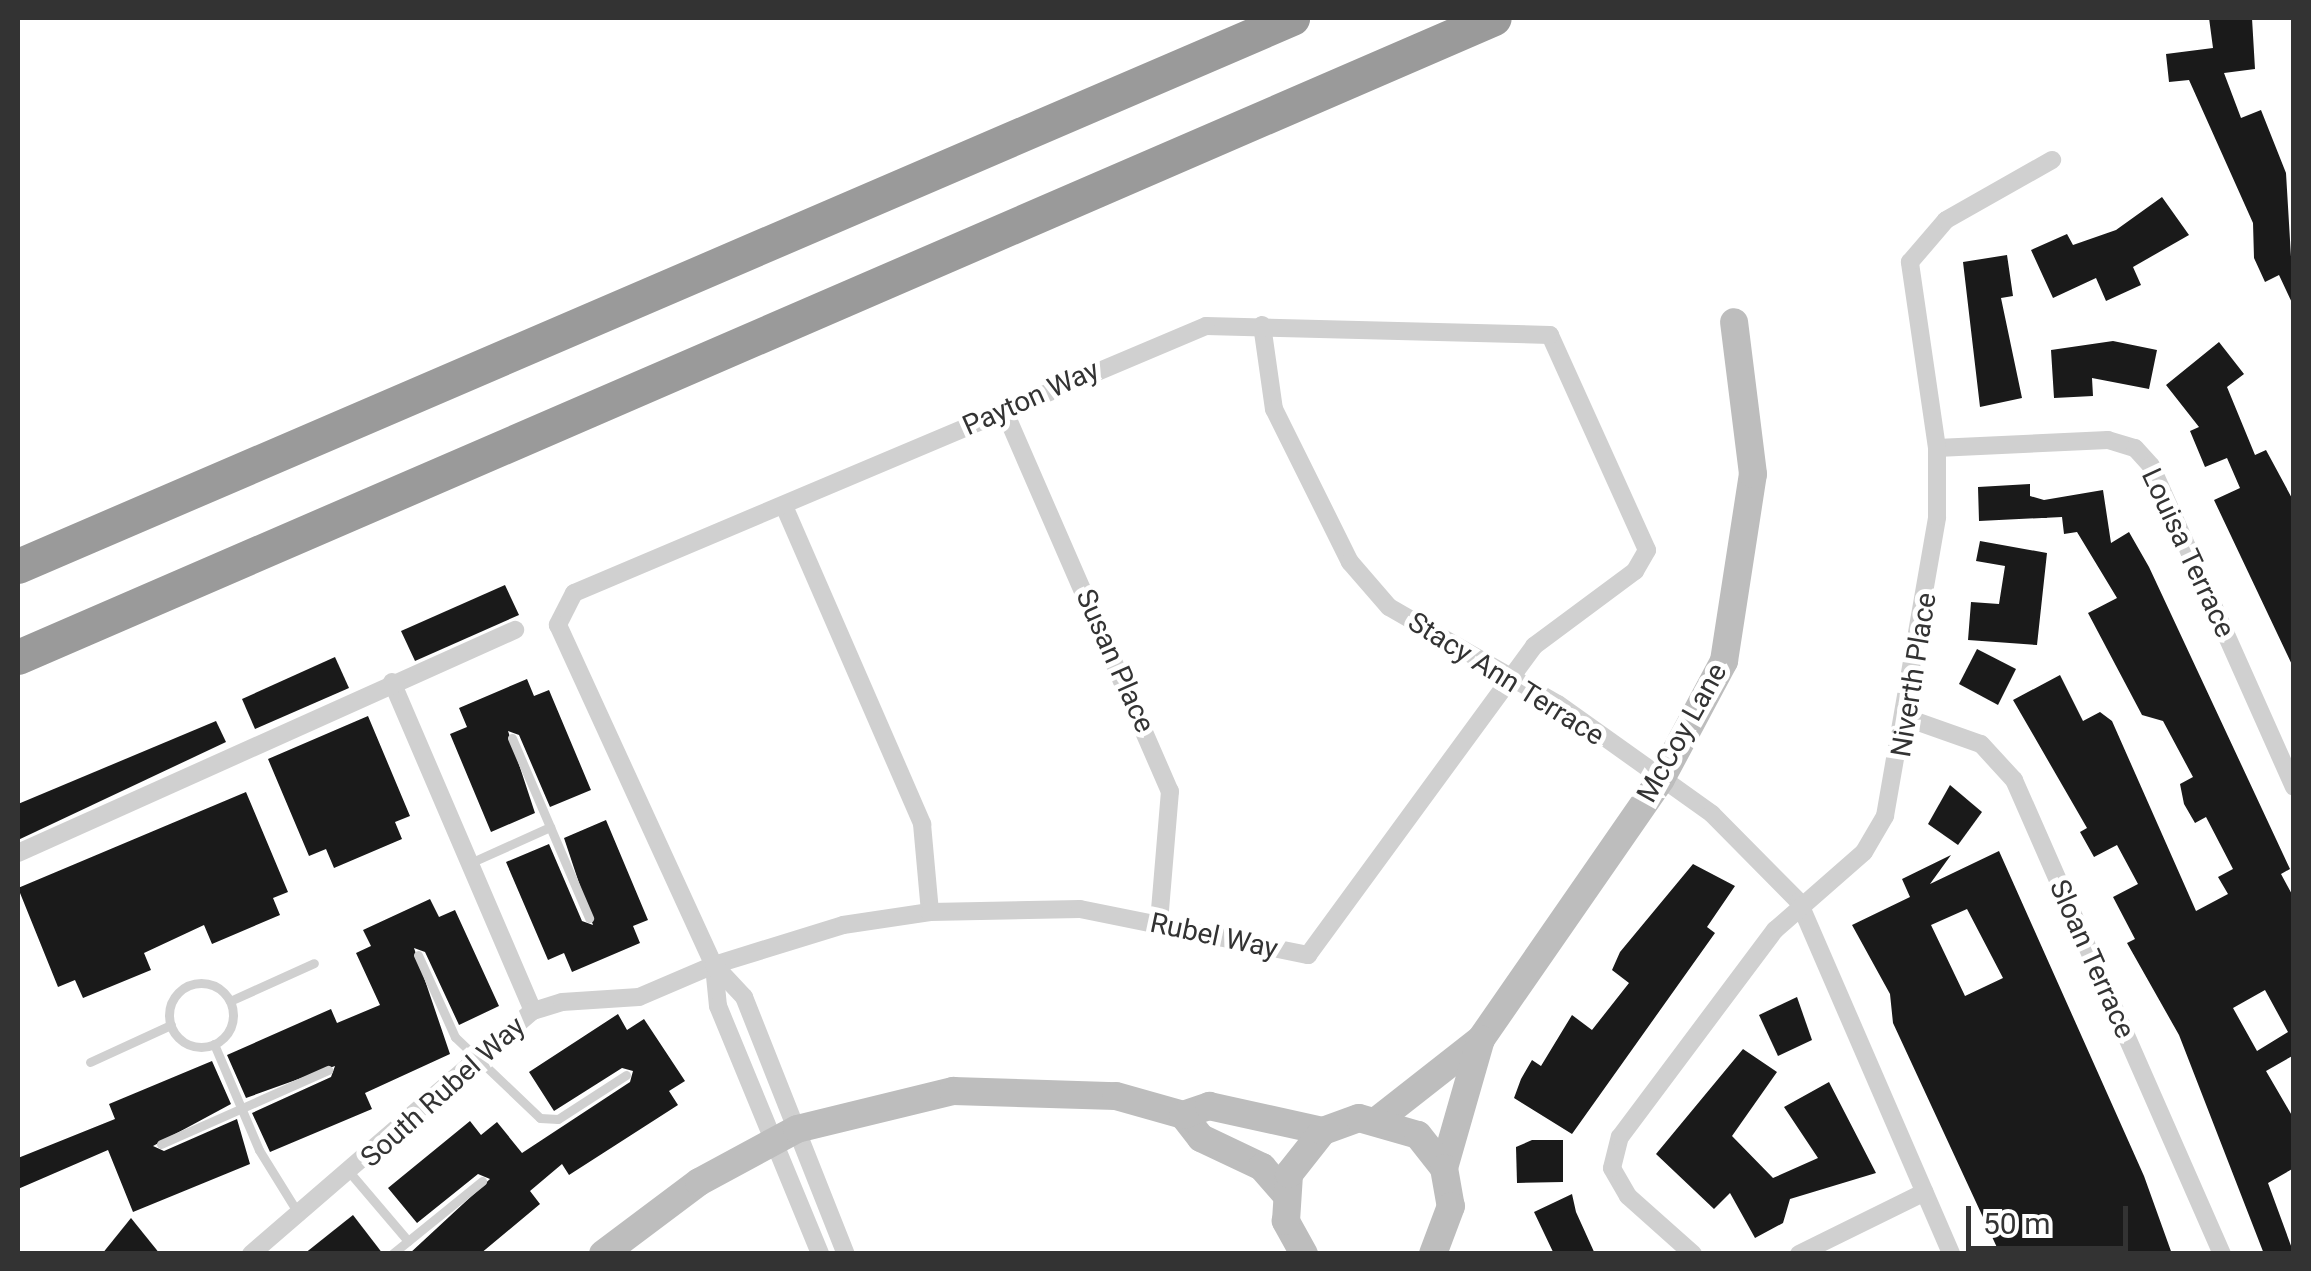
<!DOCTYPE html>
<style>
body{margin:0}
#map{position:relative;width:2311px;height:1271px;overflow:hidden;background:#fff;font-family:Roboto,sans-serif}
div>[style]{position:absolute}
.building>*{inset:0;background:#1a1a1a}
.lane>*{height:9px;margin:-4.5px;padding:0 4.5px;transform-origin:4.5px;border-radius:4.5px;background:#d0d0d0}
.lane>.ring{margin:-4.5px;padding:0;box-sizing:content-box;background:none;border:9px solid #d0d0d0;border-radius:50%}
.street>*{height:18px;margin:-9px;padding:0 9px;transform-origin:9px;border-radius:9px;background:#d0d0d0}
.secondary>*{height:28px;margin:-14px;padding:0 14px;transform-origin:14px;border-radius:14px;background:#bdbdbd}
.highway>*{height:35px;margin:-17.5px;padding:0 17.5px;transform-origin:17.5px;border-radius:17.5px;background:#9a9a9a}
span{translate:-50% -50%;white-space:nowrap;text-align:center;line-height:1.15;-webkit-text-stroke:10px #fff;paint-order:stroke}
.street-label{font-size:28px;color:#333}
.frame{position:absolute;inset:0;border:20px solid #333;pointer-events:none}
.scale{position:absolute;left:1966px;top:1206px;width:162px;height:45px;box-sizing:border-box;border:5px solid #333;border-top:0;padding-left:12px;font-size:30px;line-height:35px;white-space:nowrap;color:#333;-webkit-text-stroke:8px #fff;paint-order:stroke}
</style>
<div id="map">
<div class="building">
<div style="clip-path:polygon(2209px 18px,2252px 18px,2255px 69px,2224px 73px,2241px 118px,2261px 110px,2286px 173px,2294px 307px,2279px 275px,2265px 282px,2254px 258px,2253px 223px,2189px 80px,2169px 82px,2166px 54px,2213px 48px)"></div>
<div style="clip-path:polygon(2162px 197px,2189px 235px,2133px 267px,2141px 285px,2106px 301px,2096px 278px,2053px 298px,2031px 250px,2067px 234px,2073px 245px,2116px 230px)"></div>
<div style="clip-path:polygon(2007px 255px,2013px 296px,2001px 298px,2022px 398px,1980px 407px,1963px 262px)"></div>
<div style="clip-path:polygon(2113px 341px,2157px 350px,2149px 389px,2092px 378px,2093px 396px,2054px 398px,2051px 350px)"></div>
<div style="clip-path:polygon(2219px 342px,2244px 374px,2227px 387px,2255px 455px,2266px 450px,2294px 502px,2294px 669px,2214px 500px,2240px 488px,2227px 458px,2205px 467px,2190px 431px,2199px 427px,2166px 385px)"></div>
<div style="clip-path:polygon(evenodd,2030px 484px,2030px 496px,2044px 500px,2103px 490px,2111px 543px,2129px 532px,2149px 567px,2290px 869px,2281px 874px,2294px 898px,2294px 1055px,2266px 1071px,2294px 1119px,2294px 1168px,2268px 1183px,2294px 1254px,2264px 1254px,2179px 1035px,2127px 943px,2135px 939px,2113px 897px,2138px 884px,2117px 845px,2094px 857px,2080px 832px,2087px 828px,2013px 700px,2060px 675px,2083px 721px,2100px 712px,2112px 721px,2196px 911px,2228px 894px,2218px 877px,2233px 869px,2206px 817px,2195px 823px,2184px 804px,2180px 784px,2193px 777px,2163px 721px,2142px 715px,2088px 613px,2117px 598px,2077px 532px,2064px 534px,2062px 517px,1979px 521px,1978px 487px,2030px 484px,2265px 990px,2288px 1032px,2257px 1051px,2233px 1008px,2265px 990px)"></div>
<div style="clip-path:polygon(1980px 541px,2047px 553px,2037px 645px,1968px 640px,1971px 602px,1999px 604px,2005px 566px,1976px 561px)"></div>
<div style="clip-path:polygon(505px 585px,519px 615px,415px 661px,401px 631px)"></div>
<div style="clip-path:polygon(1977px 649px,2016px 669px,1998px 705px,1959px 684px)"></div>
<div style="clip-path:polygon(335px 657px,349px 688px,255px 729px,242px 699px)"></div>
<div style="clip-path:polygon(527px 679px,534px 696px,549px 690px,591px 790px,550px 807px,519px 735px,508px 731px,535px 813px,491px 832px,450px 734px,467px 727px,459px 708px)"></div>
<div style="clip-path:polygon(368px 716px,410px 816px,395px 822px,402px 839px,334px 868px,326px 849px,309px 856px,268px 759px)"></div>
<div style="clip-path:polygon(216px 721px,226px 742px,18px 840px,18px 804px)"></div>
<div style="clip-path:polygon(1950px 785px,1982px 812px,1958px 845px,1928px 824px)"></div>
<div style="clip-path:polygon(246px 792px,288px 892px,273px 898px,280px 915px,212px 944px,204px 925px,144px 953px,151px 970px,83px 998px,75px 980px,58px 987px,18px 888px)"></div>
<div style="clip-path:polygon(606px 820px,648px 920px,633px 926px,640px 943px,572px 972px,564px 953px,548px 960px,506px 862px,549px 844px,582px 921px,593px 925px,564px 838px)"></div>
<div style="clip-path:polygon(evenodd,1999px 851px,2144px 1176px,2172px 1254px,2000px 1254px,1893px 1023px,1890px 994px,1852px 925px,1910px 897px,1902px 879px,1951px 855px,1930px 884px,1999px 851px,1967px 909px,2003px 978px,1965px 996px,1931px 925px,1967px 909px)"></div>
<div style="clip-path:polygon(1693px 864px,1735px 886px,1707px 927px,1715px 933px,1572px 1134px,1514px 1098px,1521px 1079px,1532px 1060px,1541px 1066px,1572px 1015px,1592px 1030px,1629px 983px,1612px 970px,1620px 952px)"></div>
<div style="clip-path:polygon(430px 899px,439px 917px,455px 910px,499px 1006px,459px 1025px,425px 952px,414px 948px,450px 1054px,365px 1093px,372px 1109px,270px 1152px,252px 1113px,331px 1077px,335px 1066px,246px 1098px,227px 1055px,331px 1009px,337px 1023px,380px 1005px,356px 953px,371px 946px,363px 930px)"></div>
<div style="clip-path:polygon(1797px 997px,1812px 1040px,1778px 1056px,1759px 1015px)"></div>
<div style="clip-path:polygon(618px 1014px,627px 1030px,644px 1019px,685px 1081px,669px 1091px,678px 1105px,569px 1175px,562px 1164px,530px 1191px,540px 1204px,480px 1254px,409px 1254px,490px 1179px,478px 1174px,417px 1223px,388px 1188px,470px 1121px,481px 1135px,497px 1122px,522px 1153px,630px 1082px,633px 1071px,622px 1068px,554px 1111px,529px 1072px)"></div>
<div style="clip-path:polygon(1743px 1049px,1777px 1072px,1732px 1136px,1773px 1178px,1818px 1158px,1784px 1107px,1829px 1082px,1876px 1173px,1790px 1199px,1783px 1223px,1755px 1238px,1730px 1193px,1714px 1209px,1656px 1154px)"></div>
<div style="clip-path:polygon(212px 1061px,231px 1104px,153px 1146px,164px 1151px,237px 1119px,250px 1164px,133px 1212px,108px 1150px,18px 1189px,18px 1158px,115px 1119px,109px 1104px)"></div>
<div style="clip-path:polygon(1532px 1140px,1563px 1140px,1563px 1182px,1517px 1183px,1516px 1147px)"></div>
<div style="clip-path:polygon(1572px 1194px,1576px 1212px,1595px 1254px,1554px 1254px,1534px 1212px)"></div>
<div style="clip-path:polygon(353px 1215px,383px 1254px,304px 1254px)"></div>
<div style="clip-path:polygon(131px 1218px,160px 1254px,102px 1254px)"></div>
</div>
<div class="lane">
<div style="left:512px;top:738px;width:196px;rotate:66.8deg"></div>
<div style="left:470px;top:863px;width:88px;rotate:-24.2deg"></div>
<div style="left:418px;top:955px;width:90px;rotate:65.7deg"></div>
<div style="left:455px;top:1037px;width:117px;rotate:43.6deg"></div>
<div style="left:540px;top:1118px;width:18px;rotate:3deg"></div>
<div style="left:558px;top:1119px;width:81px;rotate:-32.9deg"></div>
<div class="ring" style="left:169px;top:983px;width:55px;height:55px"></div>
<div style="left:230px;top:1001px;width:92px;rotate:-24.3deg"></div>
<div style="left:214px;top:1044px;width:115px;rotate:67deg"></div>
<div style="left:259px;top:1150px;width:78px;rotate:58.2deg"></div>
<div style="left:90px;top:1062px;width:89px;rotate:-24.6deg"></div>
<div style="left:161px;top:1144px;width:183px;rotate:-23.9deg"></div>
<div style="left:351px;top:1174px;width:88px;rotate:49.6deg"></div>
<div style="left:392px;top:1254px;width:116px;rotate:-39deg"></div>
</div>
<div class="street">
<div style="left:1262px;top:325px;width:85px;rotate:81.9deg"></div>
<div style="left:1274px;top:409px;width:171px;rotate:63.6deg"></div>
<div style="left:1350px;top:562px;width:60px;rotate:49.1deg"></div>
<div style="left:1389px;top:607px;width:195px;rotate:29.9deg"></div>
<div style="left:1558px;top:704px;width:189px;rotate:35.5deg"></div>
<div style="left:1712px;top:814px;width:124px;rotate:45.3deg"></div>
<div style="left:1799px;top:902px;width:383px;rotate:66.6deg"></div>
<div style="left:1004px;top:410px;width:416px;rotate:66.5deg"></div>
<div style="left:1170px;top:791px;width:131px;rotate:94.8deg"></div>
<div style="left:1937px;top:448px;width:171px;rotate:-2.7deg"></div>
<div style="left:2108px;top:440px;width:28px;rotate:17deg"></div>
<div style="left:2135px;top:448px;width:24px;rotate:48deg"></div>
<div style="left:2151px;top:466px;width:351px;rotate:66deg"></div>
<div style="left:784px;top:506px;width:347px;rotate:66.5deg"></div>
<div style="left:922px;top:824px;width:88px;rotate:84.8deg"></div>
<div style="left:392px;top:682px;width:358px;rotate:66.8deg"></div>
<div style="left:1907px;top:718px;width:78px;rotate:19.4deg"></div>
<div style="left:1981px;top:744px;width:49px;rotate:47.5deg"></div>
<div style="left:2014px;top:780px;width:518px;rotate:66.31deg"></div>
<div style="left:18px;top:853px;width:545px;rotate:-24.17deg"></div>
<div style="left:714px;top:966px;width:40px;rotate:84.3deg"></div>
<div style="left:718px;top:1006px;width:268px;rotate:67.6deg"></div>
<div style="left:251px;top:1254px;width:372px;rotate:-40.8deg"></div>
<div style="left:533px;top:1011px;width:30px;rotate:-17deg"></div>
<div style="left:562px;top:1002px;width:77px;rotate:-3.7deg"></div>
<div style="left:639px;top:997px;width:82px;rotate:-23.1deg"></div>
<div style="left:714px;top:965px;width:135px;rotate:-17.2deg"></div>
<div style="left:843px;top:925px;width:88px;rotate:-8.5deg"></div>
<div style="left:930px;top:912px;width:150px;rotate:-1.1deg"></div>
<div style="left:1080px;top:909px;width:233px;rotate:11.4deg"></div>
<div style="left:1308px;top:955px;width:383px;rotate:-53.8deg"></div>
<div style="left:1534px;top:646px;width:126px;rotate:-36.6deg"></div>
<div style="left:1635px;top:571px;width:24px;rotate:-60deg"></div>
<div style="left:1647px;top:550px;width:236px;rotate:-114.3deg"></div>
<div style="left:1550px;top:335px;width:344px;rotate:-178.5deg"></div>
<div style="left:1206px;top:326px;width:686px;rotate:157.1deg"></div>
<div style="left:574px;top:593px;width:36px;rotate:117deg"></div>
<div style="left:558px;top:625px;width:374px;rotate:65.4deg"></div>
<div style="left:714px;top:965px;width:44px;rotate:46.8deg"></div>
<div style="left:744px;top:997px;width:277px;rotate:68.4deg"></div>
<div style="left:1693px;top:1254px;width:87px;rotate:-138.3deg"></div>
<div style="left:1628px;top:1196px;width:32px;rotate:-120deg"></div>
<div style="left:1612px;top:1168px;width:32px;rotate:-76deg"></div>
<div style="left:1620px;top:1137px;width:259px;rotate:-53.2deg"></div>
<div style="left:1775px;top:930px;width:118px;rotate:-41.2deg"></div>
<div style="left:1864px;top:852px;width:42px;rotate:-59.7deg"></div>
<div style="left:1885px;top:816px;width:303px;rotate:-80.1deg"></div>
<div style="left:1937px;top:517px;width:69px;rotate:-90deg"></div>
<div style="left:1937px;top:448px;width:188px;rotate:-98.3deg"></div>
<div style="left:1910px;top:262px;width:55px;rotate:-49.4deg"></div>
<div style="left:1946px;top:220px;width:122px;rotate:-29.5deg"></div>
<div style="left:1799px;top:1254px;width:140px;rotate:-26.2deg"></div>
</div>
<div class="secondary">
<div style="left:1183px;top:1115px;width:29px;rotate:52deg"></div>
<div style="left:1201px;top:1138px;width:68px;rotate:25.4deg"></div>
<div style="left:1262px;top:1167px;width:33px;rotate:49deg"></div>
<div style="left:1379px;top:1119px;width:130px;rotate:-38.1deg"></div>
<div style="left:1481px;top:1039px;width:316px;rotate:-55.3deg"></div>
<div style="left:1661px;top:779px;width:134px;rotate:-61.9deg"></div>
<div style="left:1724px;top:661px;width:189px;rotate:-81.2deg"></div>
<div style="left:1753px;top:474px;width:153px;rotate:-97.1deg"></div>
<div style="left:1444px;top:1168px;width:134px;rotate:-74deg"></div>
<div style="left:603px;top:1254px;width:120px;rotate:-36.9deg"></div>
<div style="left:699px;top:1182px;width:111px;rotate:-28.4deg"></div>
<div style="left:797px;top:1129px;width:161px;rotate:-13.7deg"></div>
<div style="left:953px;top:1091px;width:163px;rotate:1.8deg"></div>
<div style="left:1116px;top:1096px;width:70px;rotate:15.8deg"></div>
<div style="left:1183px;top:1115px;width:28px;rotate:-19deg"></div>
<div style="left:1209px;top:1106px;width:117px;rotate:12.4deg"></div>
<div style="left:1304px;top:1254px;width:38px;rotate:-119deg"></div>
<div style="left:1286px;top:1221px;width:47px;rotate:-86.3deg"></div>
<div style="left:1289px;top:1174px;width:55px;rotate:-51.7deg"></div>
<div style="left:1323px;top:1131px;width:38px;rotate:-20deg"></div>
<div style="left:1359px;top:1118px;width:61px;rotate:16.1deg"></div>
<div style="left:1418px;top:1135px;width:42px;rotate:51.8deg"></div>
<div style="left:1444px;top:1168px;width:39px;rotate:80deg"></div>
<div style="left:1451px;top:1206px;width:51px;rotate:110.6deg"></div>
</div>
<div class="highway">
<div style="left:18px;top:566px;width:1387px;rotate:-23.27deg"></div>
<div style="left:18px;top:657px;width:1608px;rotate:-23.41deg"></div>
</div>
<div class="street-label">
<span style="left:1031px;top:398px;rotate:-24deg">Payton Way</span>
<span style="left:2188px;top:553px;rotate:65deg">Louisa Terrace</span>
<span style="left:1115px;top:661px;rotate:66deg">Susan Place</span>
<span style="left:1914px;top:675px;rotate:-81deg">Niverth Place</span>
<span style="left:1506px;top:679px;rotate:32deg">Stacy Ann Terrace</span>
<span style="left:1682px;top:733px;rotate:-61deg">McCoy Lane</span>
<span style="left:1214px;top:936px;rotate:12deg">Rubel Way</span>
<span style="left:2092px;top:959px;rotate:66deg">Sloan Terrace</span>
<span style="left:443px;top:1092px;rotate:-42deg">South Rubel Way</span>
</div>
<div class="frame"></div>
<div class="scale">50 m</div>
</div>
